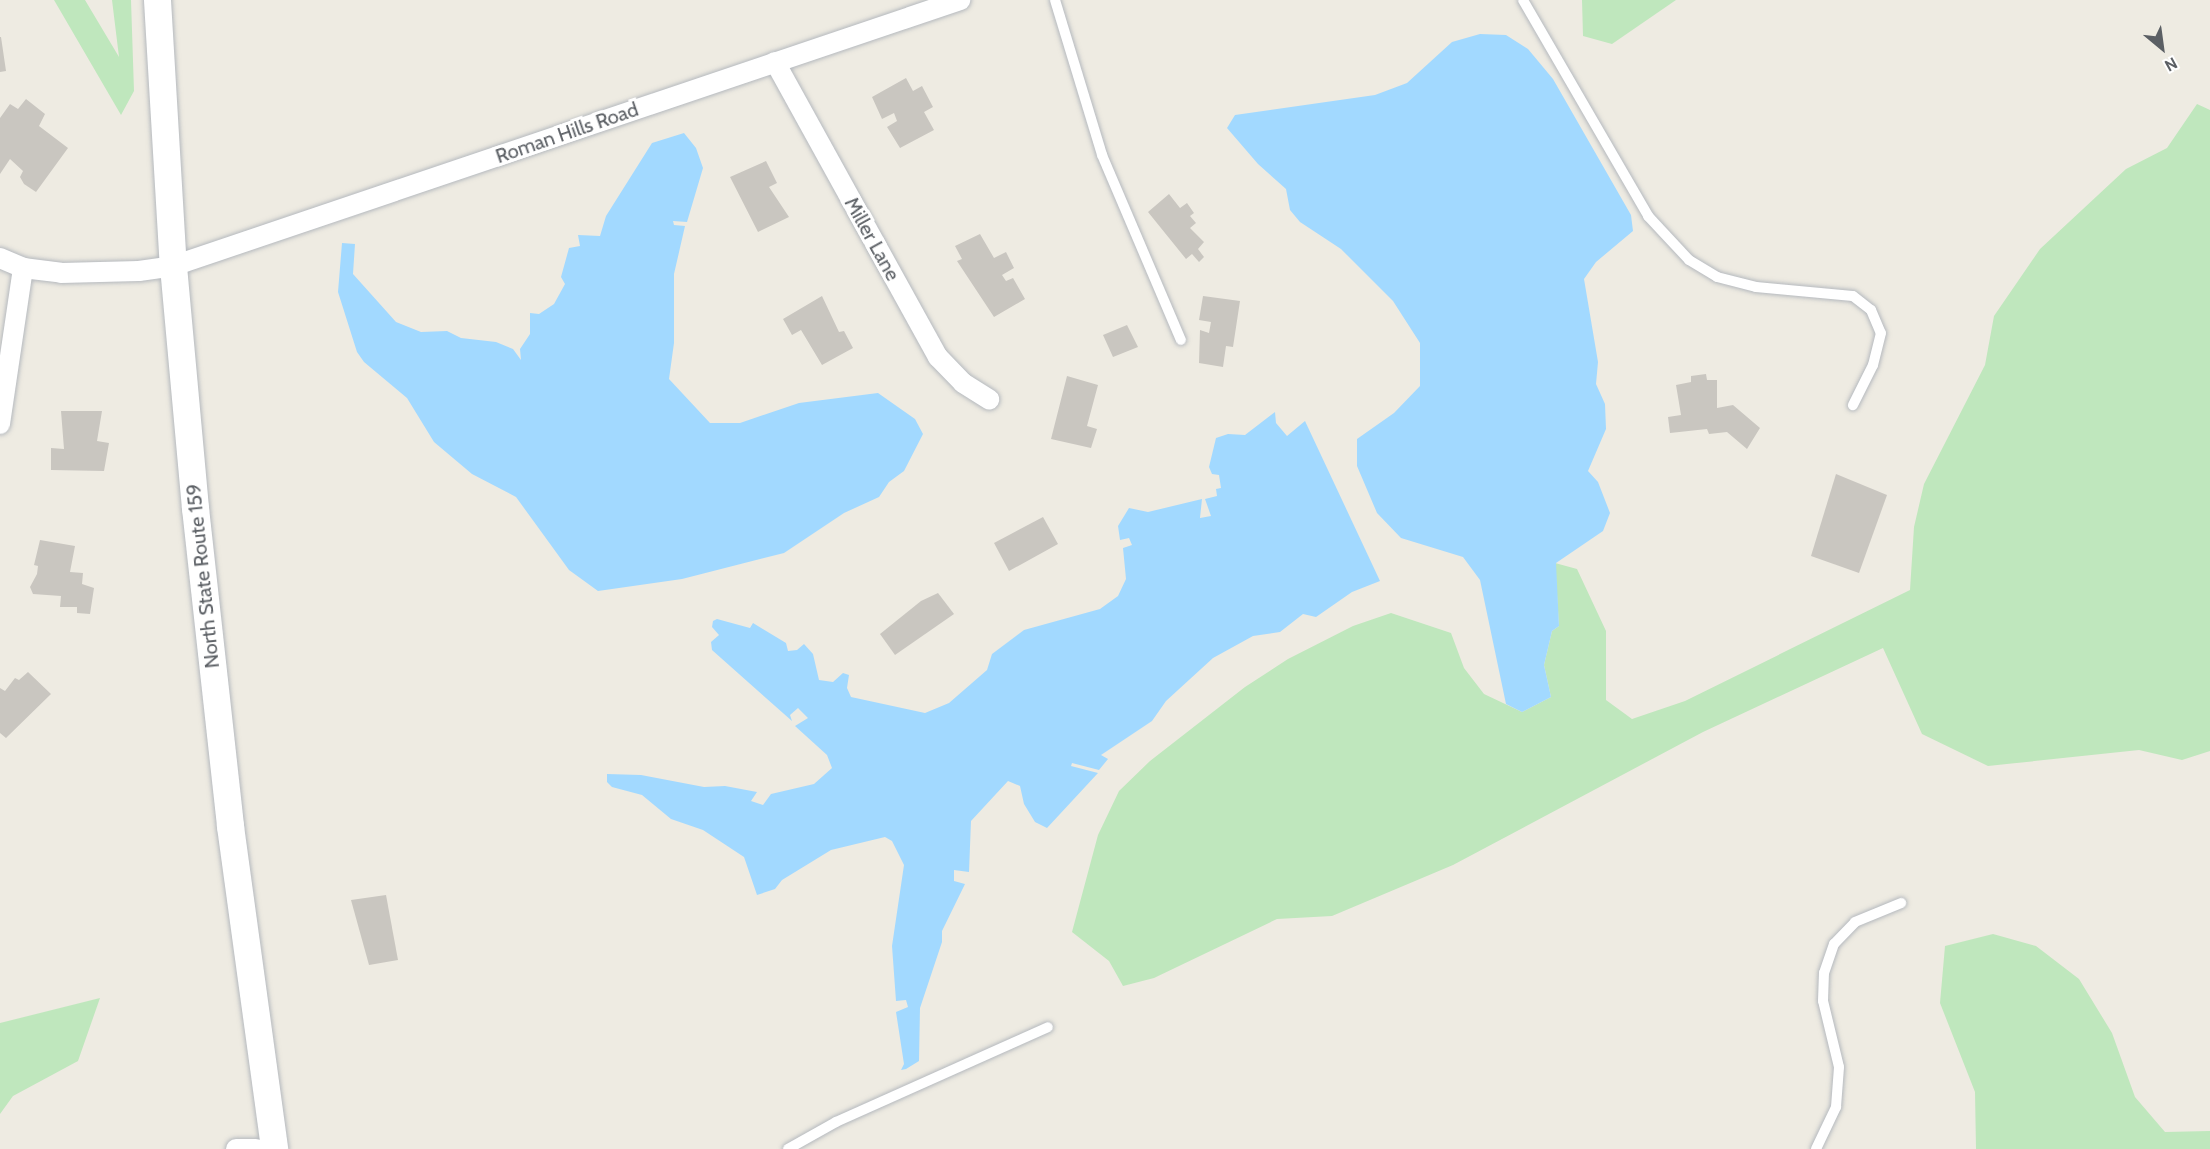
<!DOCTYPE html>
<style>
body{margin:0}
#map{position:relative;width:2210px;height:1149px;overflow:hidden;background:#eeebe2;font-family:Cabin,sans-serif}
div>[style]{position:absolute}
.green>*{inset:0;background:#bfe7bd}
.water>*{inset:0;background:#a2d9ff}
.building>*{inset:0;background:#c9c6c0}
.roads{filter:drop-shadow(0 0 2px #b5b9be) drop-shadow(0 0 2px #b5b9be)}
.lane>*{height:10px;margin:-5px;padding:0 5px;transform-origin:5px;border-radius:5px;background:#fff}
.street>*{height:20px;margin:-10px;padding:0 10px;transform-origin:10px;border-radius:10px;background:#fff}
.secondary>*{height:27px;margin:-13.5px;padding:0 13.5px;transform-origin:13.5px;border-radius:13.5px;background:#fff}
span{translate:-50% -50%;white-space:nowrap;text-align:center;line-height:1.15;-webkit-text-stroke:6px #fff;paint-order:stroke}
.street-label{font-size:20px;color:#5b5f64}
.north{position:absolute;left:2132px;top:18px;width:60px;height:60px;-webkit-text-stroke:4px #fff;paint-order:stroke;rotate:151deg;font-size:16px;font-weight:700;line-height:24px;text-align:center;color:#5b5f64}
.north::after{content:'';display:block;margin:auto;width:21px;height:27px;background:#5b5f64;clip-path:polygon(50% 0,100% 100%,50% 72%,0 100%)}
</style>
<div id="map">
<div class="green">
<div style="clip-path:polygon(54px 0,85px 0,119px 57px,112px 0,131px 0,134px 91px,121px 115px)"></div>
<div style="clip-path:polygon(1582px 0,1676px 0,1612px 44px,1583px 36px)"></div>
<div style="clip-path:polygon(2197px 104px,2210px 110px,2210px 751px,2182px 760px,2139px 750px,1988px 766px,1922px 734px,1883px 648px,1703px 732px,1453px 865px,1332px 916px,1277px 919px,1154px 978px,1123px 986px,1109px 961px,1072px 932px,1098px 835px,1119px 791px,1150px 761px,1245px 687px,1288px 659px,1353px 626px,1391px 613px,1451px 633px,1464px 668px,1484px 694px,1522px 712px,1551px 697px,1544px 665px,1552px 631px,1559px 626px,1555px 563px,1577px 569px,1606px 631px,1606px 700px,1632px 719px,1685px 701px,1910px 590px,1914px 527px,1924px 484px,1985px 365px,1994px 316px,2040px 249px,2126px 169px,2167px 148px)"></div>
<div style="clip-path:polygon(1993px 934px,2036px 946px,2079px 979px,2112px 1033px,2135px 1097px,2165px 1132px,2210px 1131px,2210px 1149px,1976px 1149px,1975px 1092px,1940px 1003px,1945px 946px)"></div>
<div style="clip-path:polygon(100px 998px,78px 1061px,13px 1096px,0 1114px,0 1023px)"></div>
</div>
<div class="water">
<div style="clip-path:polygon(1480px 34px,1506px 35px,1528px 49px,1553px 79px,1631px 215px,1633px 231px,1596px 262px,1584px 279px,1598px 362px,1596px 384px,1605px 404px,1606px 429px,1588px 471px,1598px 482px,1610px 513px,1603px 531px,1556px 563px,1559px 626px,1552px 631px,1544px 665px,1551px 697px,1522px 712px,1506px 704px,1480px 580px,1463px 557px,1401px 538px,1377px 513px,1357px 466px,1357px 439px,1394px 413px,1420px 386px,1420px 343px,1393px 301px,1341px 249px,1300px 222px,1290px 210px,1286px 189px,1258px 164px,1227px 128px,1235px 115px,1375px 95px,1407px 83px,1452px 42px)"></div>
<div style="clip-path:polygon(684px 133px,696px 148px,703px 168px,687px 222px,673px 221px,674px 225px,685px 226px,674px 274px,674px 343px,669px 379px,710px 423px,740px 423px,799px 403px,878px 393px,915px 419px,923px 434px,904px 471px,889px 482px,879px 497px,844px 513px,784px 553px,682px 579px,598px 591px,569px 570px,516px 497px,472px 474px,434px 442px,407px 398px,364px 362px,357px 352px,338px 292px,342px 243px,355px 244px,353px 274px,396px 322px,421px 332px,447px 331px,461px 338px,496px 342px,513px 349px,521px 360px,520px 349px,530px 334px,530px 313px,539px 314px,554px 304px,565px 284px,561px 277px,569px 248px,580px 246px,578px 235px,600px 236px,606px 216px,652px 143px)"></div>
<div style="clip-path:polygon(1275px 412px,1276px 423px,1287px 436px,1305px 421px,1380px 581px,1352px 592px,1316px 617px,1303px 614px,1280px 632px,1253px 636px,1213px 658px,1166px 701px,1152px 721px,1101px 755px,1108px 759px,1099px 770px,1072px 763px,1071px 766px,1098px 773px,1047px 828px,1035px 822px,1024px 804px,1020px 786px,1008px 781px,971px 821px,969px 872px,954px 870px,954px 881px,965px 884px,942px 931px,942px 942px,920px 1008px,919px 1061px,906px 1069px,901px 1070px,904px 1064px,896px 1012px,908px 1007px,906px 1000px,896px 1001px,892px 946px,904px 865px,892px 841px,885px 837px,831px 850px,782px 880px,775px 889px,757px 895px,744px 857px,703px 830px,671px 819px,642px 795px,612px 787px,607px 782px,607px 774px,641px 775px,704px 787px,725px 786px,757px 792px,751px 801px,763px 805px,771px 794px,814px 784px,832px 768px,827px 755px,795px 726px,808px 718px,798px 708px,790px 715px,792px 721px,712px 650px,711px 642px,719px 635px,712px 627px,713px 621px,717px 619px,750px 628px,753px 623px,786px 643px,788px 651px,797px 650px,804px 644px,813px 654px,819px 680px,833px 682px,843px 673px,849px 675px,847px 688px,851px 697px,925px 713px,949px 703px,987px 670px,992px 654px,1024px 630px,1100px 609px,1118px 596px,1126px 579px,1123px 548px,1132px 545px,1129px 538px,1120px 540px,1118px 526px,1129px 508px,1148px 512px,1202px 499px,1200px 518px,1211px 516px,1205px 499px,1217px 496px,1216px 489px,1221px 488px,1219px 475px,1212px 474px,1209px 467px,1216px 438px,1228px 434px,1245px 435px)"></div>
</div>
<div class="building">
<div style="clip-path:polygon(0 37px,1px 37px,6px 71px,0 72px)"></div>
<div style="clip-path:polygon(906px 78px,913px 91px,922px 86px,933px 107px,924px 112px,934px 130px,900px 148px,887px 127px,897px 121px,894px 113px,882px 119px,872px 97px)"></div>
<div style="clip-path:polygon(26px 99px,45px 114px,39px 126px,68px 148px,36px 192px,24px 184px,20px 177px,23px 171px,10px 159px,0 174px,0 118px,10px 104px,18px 109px)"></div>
<div style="clip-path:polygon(766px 161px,777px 183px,769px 187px,789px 217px,758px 232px,730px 177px)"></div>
<div style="clip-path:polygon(1169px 194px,1180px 208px,1187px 203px,1194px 213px,1190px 216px,1196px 223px,1190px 228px,1204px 242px,1198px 249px,1204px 257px,1199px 262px,1192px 254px,1186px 259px,1148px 212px)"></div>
<div style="clip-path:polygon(980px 234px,994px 258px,1006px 252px,1014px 268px,1002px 275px,1006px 281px,1013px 278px,1025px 299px,994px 317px,957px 261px,962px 259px,955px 246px)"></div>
<div style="clip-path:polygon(822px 296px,839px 332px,844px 331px,853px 348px,822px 365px,801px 330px,792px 335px,783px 319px)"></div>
<div style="clip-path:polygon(1203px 296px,1240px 301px,1233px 347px,1226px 346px,1223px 367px,1199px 363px,1200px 330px,1209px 333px,1211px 322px,1199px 320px)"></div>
<div style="clip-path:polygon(1127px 325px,1138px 347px,1113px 357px,1103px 335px)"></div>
<div style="clip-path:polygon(1706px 374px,1707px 380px,1717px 380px,1717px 408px,1733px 405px,1760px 428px,1747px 449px,1727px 432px,1709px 434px,1707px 429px,1670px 433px,1668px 417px,1681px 415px,1676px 385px,1691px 382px,1691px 376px)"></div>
<div style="clip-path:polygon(1067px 376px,1098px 385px,1087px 426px,1097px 429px,1091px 448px,1051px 439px)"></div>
<div style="clip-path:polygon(61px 411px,102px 411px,97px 441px,109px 443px,104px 471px,51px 470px,51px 448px,64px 449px)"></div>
<div style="clip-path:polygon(1836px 474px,1887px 495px,1859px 573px,1811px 556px)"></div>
<div style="clip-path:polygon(1043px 517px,1058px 544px,1009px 571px,994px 543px)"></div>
<div style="clip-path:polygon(40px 540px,75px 546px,70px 572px,83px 573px,82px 584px,94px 588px,90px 614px,77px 613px,77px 607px,60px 607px,61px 596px,33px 594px,30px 587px,37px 574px,38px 566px,34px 565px)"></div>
<div style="clip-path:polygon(938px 593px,954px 614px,895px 655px,880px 634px,921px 601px)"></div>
<div style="clip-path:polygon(28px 672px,51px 694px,6px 738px,0 733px,0 688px,5px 691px,15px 678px,19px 680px)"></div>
<div style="clip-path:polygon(386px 895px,398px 960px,369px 965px,351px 900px)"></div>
</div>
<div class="roads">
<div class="lane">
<div style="left:1055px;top:0;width:162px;rotate:73.1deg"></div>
<div style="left:1102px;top:155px;width:201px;rotate:66.9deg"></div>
<div style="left:1523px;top:0;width:250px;rotate:59.9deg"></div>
<div style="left:1648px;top:216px;width:60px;rotate:47deg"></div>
<div style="left:1689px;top:260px;width:33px;rotate:31deg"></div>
<div style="left:1717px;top:277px;width:40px;rotate:14.4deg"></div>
<div style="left:1756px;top:287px;width:97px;rotate:5.3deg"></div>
<div style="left:1853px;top:296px;width:23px;rotate:38deg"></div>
<div style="left:1871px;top:310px;width:25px;rotate:67deg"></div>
<div style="left:1881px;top:333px;width:33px;rotate:104deg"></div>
<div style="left:1873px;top:365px;width:45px;rotate:116.6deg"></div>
<div style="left:788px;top:1149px;width:55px;rotate:-29.4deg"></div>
<div style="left:836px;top:1122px;width:232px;rotate:-24.1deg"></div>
<div style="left:1816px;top:1149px;width:47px;rotate:-64.5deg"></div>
<div style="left:1836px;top:1107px;width:40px;rotate:-85.7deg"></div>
<div style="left:1839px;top:1067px;width:68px;rotate:-103.6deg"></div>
<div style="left:1823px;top:1001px;width:28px;rotate:-88deg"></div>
<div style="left:1824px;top:973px;width:31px;rotate:-71deg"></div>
<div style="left:1834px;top:944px;width:30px;rotate:-46deg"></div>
<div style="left:1855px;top:922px;width:50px;rotate:-22.4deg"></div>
</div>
<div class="street">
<div style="left:775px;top:62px;width:337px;rotate:61.1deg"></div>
<div style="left:938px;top:357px;width:36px;rotate:46deg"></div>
<div style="left:963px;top:383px;width:31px;rotate:32deg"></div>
<div style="left:0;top:258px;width:25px;rotate:23deg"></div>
<div style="left:23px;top:268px;width:38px;rotate:7deg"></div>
<div style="left:61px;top:273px;width:78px;rotate:-1.5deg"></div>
<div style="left:139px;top:271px;width:34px;rotate:-8deg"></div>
<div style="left:173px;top:266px;width:831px;rotate:-18.67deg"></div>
<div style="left:0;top:424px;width:158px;rotate:-81.6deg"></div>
<div style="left:236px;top:1149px;width:20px"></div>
</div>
<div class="secondary">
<div style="left:157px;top:0;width:266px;rotate:86.6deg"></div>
<div style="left:173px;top:266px;width:243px;rotate:84.8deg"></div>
<div style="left:195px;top:508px;width:320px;rotate:83.7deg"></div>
<div style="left:230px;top:826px;width:326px;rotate:82.2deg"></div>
</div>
</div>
<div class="street-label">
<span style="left:567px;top:133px;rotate:-19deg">Roman Hills Road</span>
<span style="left:872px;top:239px;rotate:61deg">Miller Lane</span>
<span style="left:203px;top:576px;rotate:-96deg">North State Route 159</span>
</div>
<div class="north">N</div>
</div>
